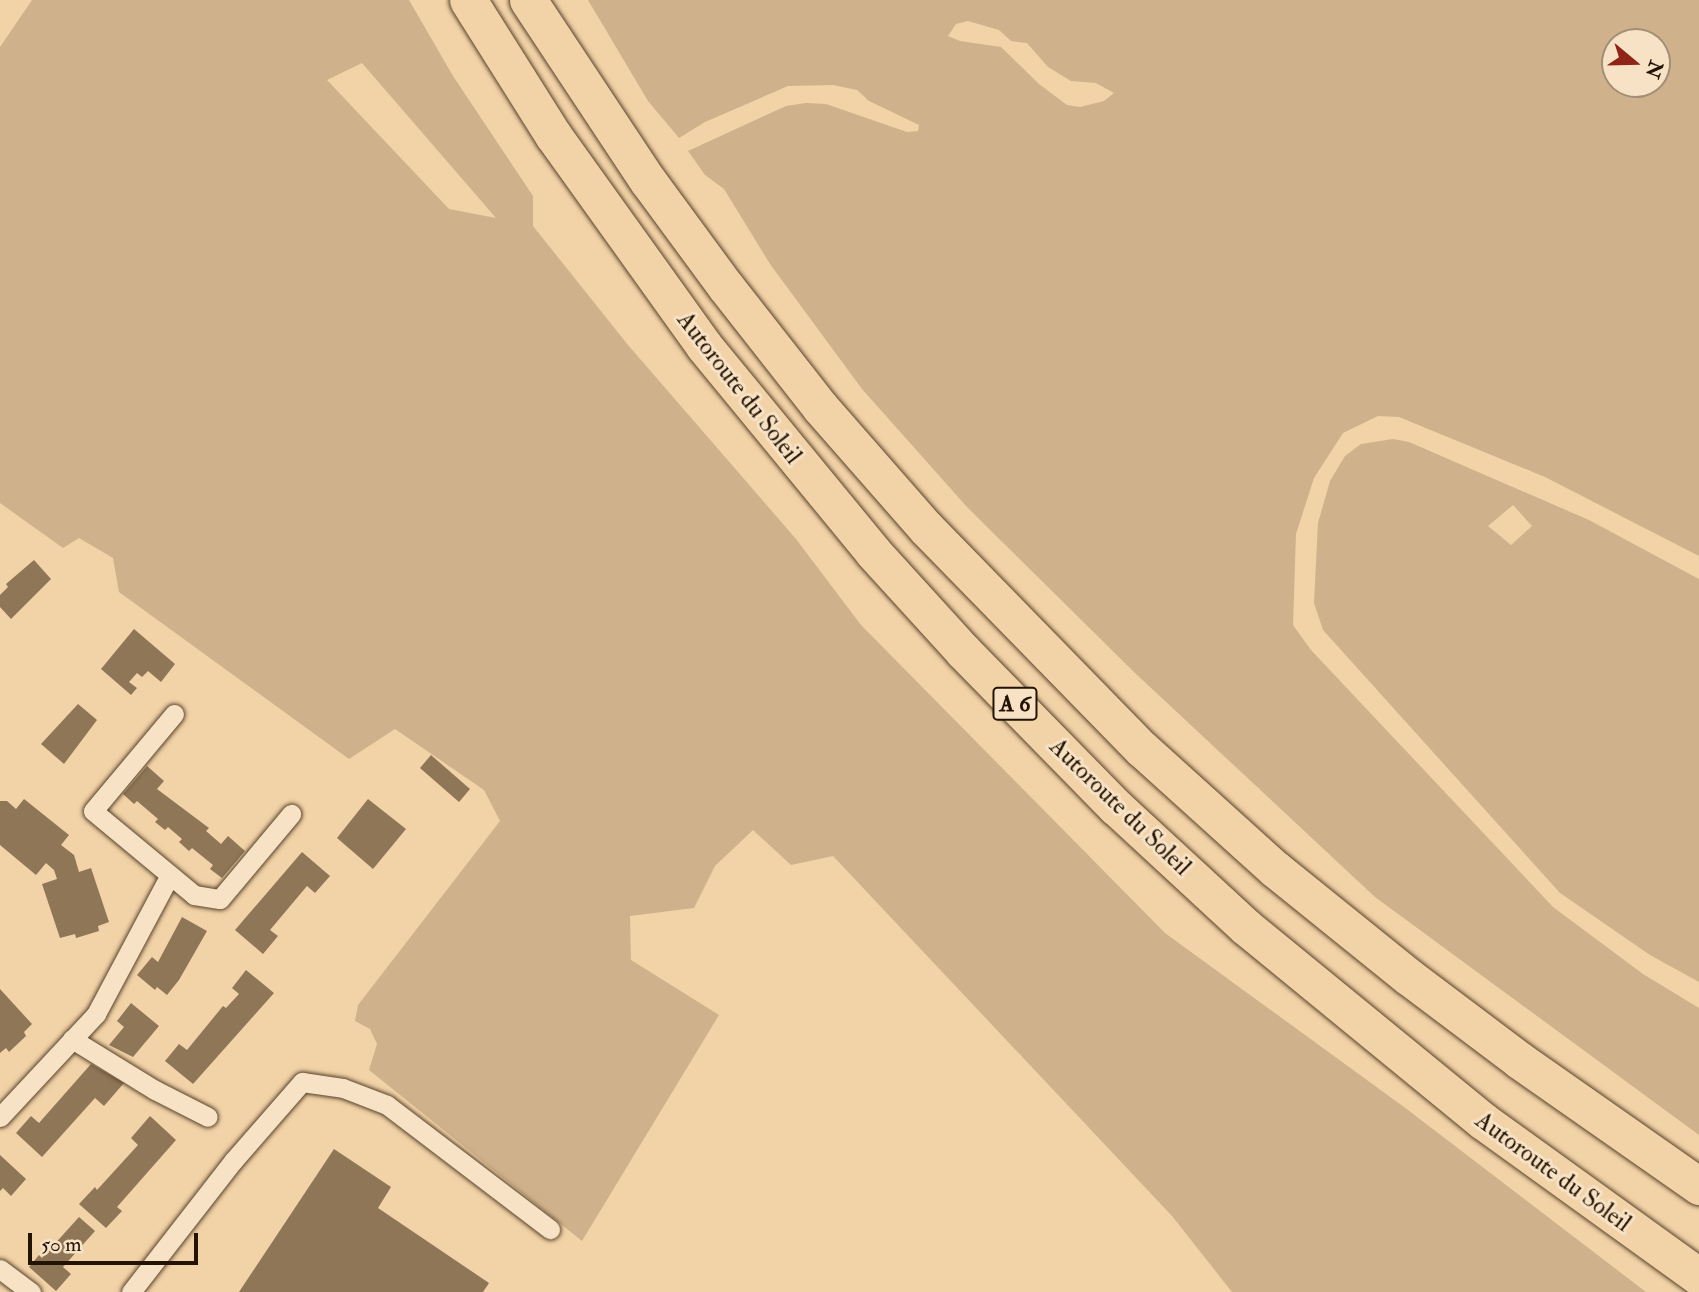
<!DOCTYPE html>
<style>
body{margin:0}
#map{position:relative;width:1699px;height:1292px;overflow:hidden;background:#f2d2a7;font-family:"IM FELL Double Pica",serif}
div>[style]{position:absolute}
.green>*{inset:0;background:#cfb28b}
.building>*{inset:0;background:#8f7657}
.roads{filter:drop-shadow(0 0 2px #57432a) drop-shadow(0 0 2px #57432a)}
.minor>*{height:19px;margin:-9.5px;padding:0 9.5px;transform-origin:9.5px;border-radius:9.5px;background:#f7e2c6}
.motorway>*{height:37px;margin:-18.5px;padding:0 18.5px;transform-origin:18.5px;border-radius:18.5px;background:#f2d2a7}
span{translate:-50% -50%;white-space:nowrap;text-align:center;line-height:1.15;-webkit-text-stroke:6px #f7e2c6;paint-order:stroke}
.shield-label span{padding:2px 5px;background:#f7e2c6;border:2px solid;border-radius:5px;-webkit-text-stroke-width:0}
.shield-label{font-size:23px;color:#231300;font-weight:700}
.street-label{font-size:24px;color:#231300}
.north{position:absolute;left:1601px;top:28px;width:70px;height:70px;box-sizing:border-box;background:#f7e2c6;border:2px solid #a28f77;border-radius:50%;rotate:109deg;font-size:19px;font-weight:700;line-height:28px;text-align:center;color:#231300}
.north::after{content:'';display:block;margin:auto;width:24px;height:32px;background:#8f2418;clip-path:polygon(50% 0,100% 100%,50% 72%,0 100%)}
.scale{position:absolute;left:28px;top:1233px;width:170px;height:32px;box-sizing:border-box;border:4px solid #231300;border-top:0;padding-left:9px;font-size:21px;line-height:24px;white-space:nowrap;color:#231300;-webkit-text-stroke:5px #f7e2c6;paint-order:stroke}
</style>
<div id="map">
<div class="green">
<div style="clip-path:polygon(evenodd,32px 0,409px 0,453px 76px,533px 196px,533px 226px,628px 345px,796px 539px,861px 625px,1165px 933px,1404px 1107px,1646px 1292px,1232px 1292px,1172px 1216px,833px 856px,791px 865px,753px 830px,715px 866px,694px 908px,630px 916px,631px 960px,719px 1015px,582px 1241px,369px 1070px,377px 1044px,370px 1029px,355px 1021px,358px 1005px,500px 821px,484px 790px,395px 729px,349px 759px,119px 592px,113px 558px,79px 538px,63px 548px,0 503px,0 47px,32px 0,362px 63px,496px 218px,449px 209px,327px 80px,362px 63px)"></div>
<div style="clip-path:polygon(evenodd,588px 0,1699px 0,1699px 556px,1545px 477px,1399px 417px,1378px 416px,1343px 433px,1314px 478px,1296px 534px,1293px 625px,1311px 650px,1553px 907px,1643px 974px,1699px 1008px,1699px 1135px,1375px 897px,1135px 673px,967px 507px,862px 389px,770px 264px,724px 189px,705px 175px,688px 151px,786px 106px,806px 103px,826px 104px,907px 132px,918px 131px,919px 125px,869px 101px,857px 90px,833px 85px,788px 86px,705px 122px,679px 138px,648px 101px,588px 0,968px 21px,999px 30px,1011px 41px,1027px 43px,1048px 67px,1071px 81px,1096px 83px,1114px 93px,1104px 101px,1080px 107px,1067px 105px,1039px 84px,1001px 47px,960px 41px,948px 36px,956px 24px,968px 21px,588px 0,1615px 42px,1657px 42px,1657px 84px,1615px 84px,1615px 42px)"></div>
<div style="clip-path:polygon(evenodd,1393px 439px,1409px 442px,1589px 520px,1699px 579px,1699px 982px,1650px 955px,1560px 893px,1323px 630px,1314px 603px,1318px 523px,1330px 481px,1345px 456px,1361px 444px,1393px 439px,1513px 505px,1532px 526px,1511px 545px,1488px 526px,1513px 505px)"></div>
</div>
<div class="building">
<div style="clip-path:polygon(34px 560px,51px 579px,11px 619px,0 607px,0 595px,8px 587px,6px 584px)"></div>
<div style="clip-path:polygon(134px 629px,175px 664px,161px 682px,148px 671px,142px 677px,137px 673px,129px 682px,137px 688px,131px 695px,101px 669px)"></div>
<div style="clip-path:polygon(78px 704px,97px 720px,64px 764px,41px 744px)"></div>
<div style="clip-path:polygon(431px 755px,470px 789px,459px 802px,420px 768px)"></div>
<div style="clip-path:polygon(147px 766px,164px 781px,157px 789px,209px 828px,206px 831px,221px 844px,228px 836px,245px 851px,222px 878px,210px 869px,213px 865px,192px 848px,189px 851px,179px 842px,182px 839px,168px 827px,165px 830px,155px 822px,158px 819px,137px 801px,134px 804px,123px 794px)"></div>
<div style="clip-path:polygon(24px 799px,69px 835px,61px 845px,74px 855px,79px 872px,91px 868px,109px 922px,98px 926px,99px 931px,76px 938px,75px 934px,60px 938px,42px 884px,57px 879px,54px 870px,46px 863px,36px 875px,0 845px,0 801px,7px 801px,16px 809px)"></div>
<div style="clip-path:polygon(368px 799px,406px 829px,373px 869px,337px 838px)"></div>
<div style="clip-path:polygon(302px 852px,330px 876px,315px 893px,307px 886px,270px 930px,278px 936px,263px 954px,235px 930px)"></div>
<div style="clip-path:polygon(182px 917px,207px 931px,179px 980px,167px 995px,157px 987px,155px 990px,137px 975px,152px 957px,158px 962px)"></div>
<div style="clip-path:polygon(246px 970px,274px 993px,193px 1084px,165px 1061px,179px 1044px,187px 1050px,223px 1006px,226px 1008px,239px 994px,232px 988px)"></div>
<div style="clip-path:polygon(0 989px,32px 1024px,24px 1032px,26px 1036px,9px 1052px,6px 1048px,0 1053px)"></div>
<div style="clip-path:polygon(131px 1003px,159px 1026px,133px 1057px,109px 1045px,124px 1027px,117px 1021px)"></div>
<div style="clip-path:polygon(91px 1064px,124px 1083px,104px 1106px,95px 1098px,42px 1157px,16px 1133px,31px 1116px,39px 1123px)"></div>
<div style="clip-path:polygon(150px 1116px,176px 1140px,117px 1207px,122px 1211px,106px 1228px,79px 1204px,95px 1187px,97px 1190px,138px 1145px,131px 1138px)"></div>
<div style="clip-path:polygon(334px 1149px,391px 1187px,378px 1208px,489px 1283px,483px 1292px,239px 1292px)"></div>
<div style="clip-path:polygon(0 1155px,26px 1179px,11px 1196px,3px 1188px,0 1191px)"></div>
<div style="clip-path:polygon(79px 1217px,95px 1231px,63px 1267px,71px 1274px,56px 1291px,29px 1267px,39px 1255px,42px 1258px)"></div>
</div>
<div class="roads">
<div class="minor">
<div style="left:174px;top:714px;width:126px;rotate:129.9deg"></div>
<div style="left:93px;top:811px;width:131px;rotate:39.7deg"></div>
<div style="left:194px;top:895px;width:26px;rotate:9deg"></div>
<div style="left:220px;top:899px;width:111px;rotate:-50.1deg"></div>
<div style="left:72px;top:1039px;width:97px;rotate:31.6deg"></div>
<div style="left:155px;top:1090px;width:59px;rotate:27deg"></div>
<div style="left:0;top:1117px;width:141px;rotate:-47deg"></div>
<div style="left:96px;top:1014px;width:157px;rotate:-62deg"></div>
<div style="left:0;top:1269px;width:39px;rotate:37deg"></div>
<div style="left:131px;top:1292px;width:166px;rotate:-52.1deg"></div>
<div style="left:233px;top:1161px;width:105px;rotate:-48.9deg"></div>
<div style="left:302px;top:1082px;width:41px;rotate:8.3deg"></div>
<div style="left:343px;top:1088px;width:47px;rotate:21.1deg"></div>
<div style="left:387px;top:1105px;width:205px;rotate:37.3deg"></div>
</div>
<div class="motorway">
<div style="left:468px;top:0;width:160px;rotate:57.8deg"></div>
<div style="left:553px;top:135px;width:259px;rotate:54.4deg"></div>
<div style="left:704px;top:346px;width:266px;rotate:50.6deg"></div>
<div style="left:873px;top:552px;width:134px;rotate:47.7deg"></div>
<div style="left:963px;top:651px;width:219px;rotate:45.6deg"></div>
<div style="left:1116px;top:807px;width:177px;rotate:42.7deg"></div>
<div style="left:1246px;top:927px;width:306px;rotate:39.3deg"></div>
<div style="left:1483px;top:1121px;width:266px;rotate:35.8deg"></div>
<div style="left:528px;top:0;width:217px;rotate:56.5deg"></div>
<div style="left:648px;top:181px;width:132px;rotate:53.7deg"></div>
<div style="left:726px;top:287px;width:152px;rotate:51.9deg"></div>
<div style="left:820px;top:407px;width:161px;rotate:48.8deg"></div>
<div style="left:926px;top:528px;width:309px;rotate:45.7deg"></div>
<div style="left:1142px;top:749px;width:179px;rotate:42.1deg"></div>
<div style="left:1275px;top:869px;width:172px;rotate:38.9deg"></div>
<div style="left:1409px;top:977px;width:138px;rotate:37deg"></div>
<div style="left:1519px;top:1060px;width:220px;rotate:35deg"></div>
</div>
</div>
<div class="shield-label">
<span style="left:1015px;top:704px">A 6</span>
</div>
<div class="street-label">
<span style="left:739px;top:388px;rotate:52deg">Autoroute du Soleil</span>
<span style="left:1120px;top:807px;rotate:44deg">Autoroute du Soleil</span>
<span style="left:1553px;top:1172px;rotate:36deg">Autoroute du Soleil</span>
</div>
<div class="north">N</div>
<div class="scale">50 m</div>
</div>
